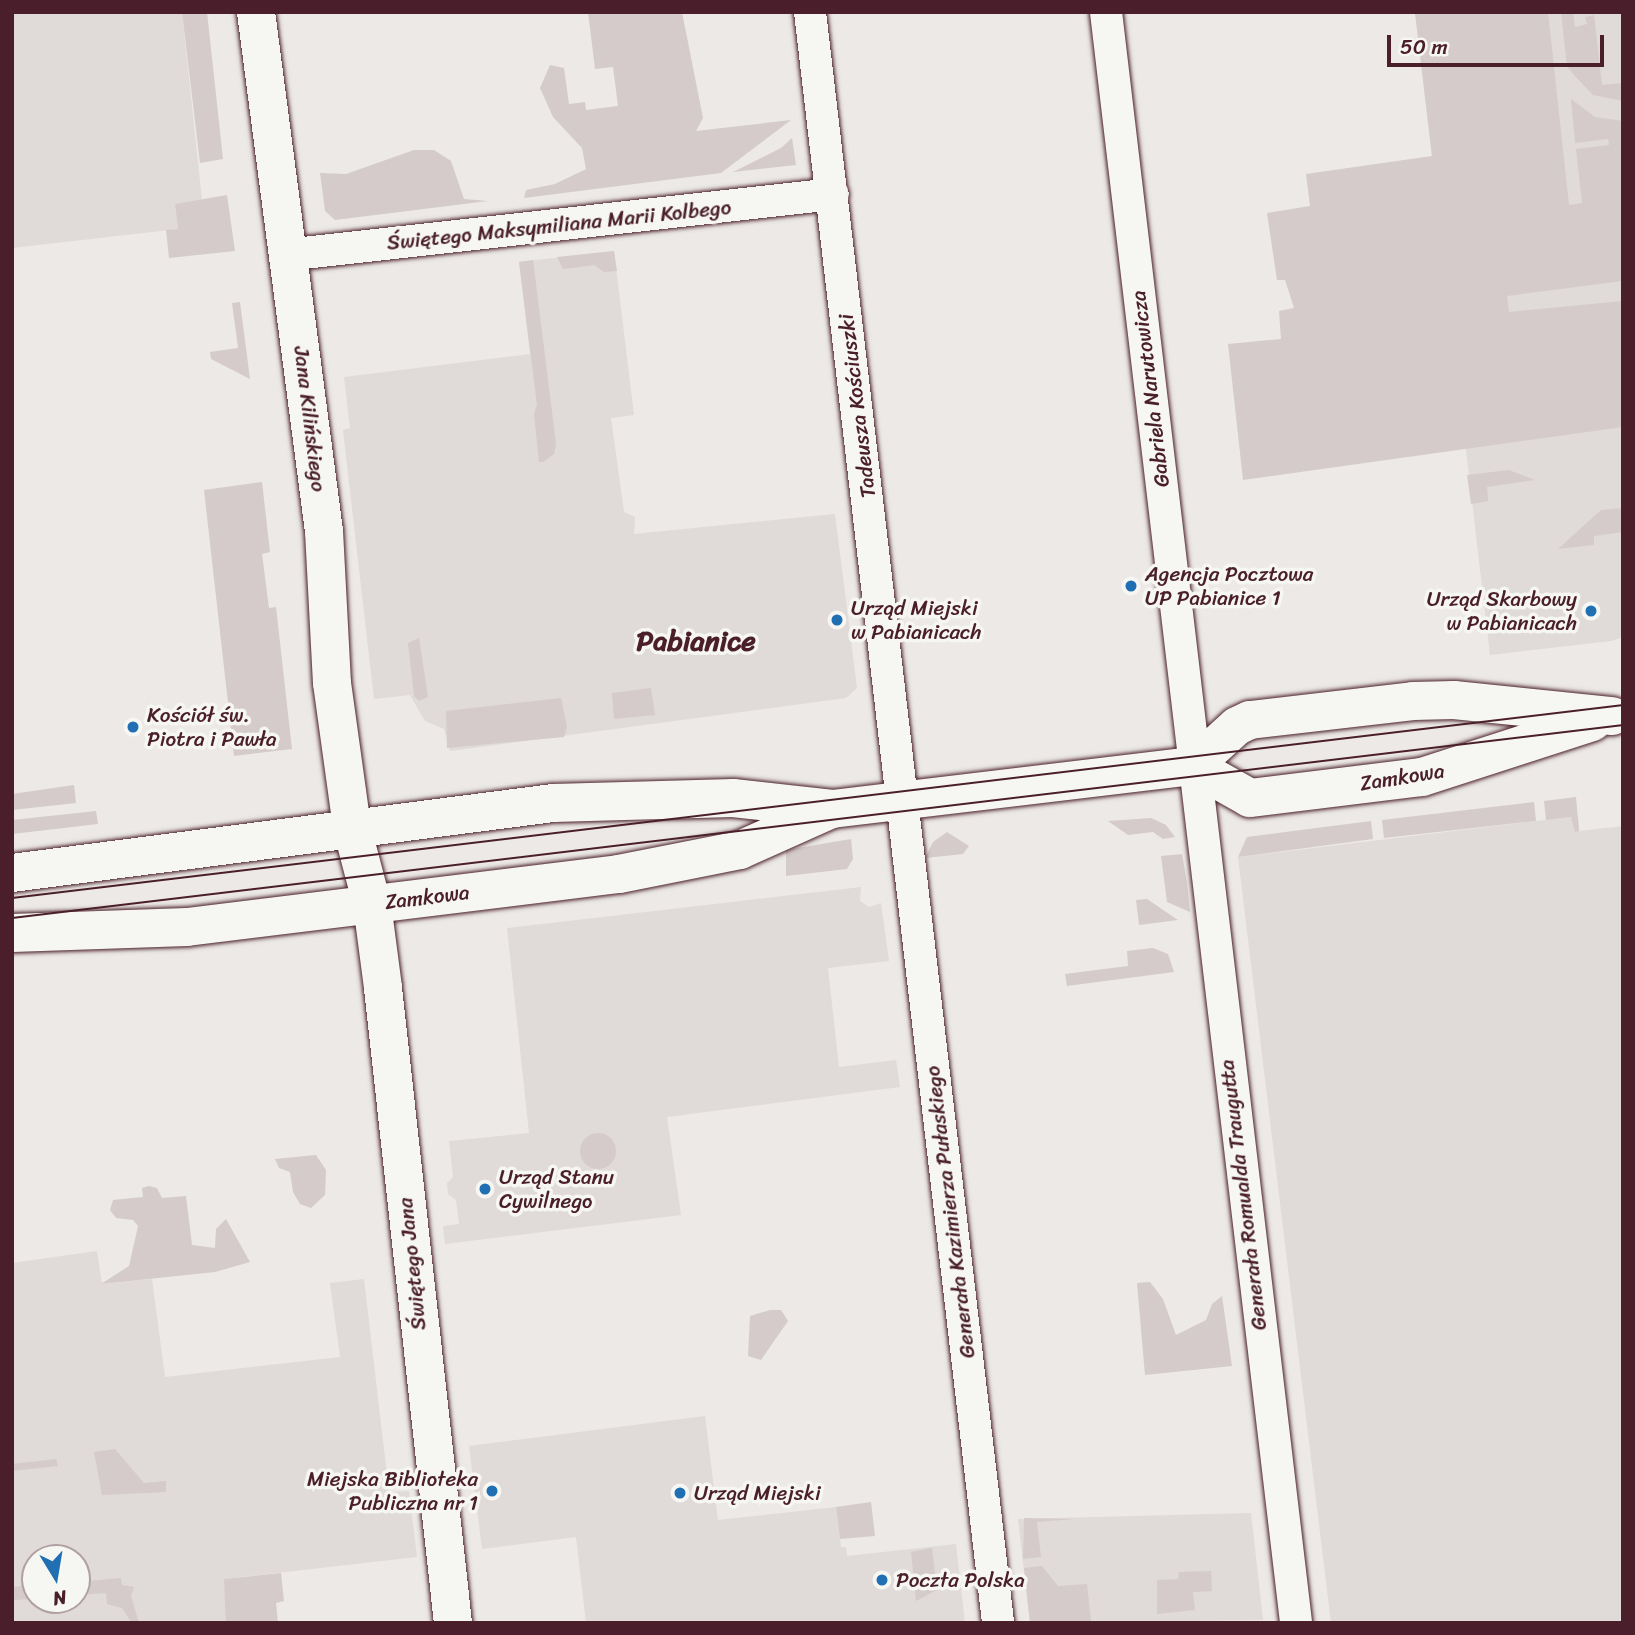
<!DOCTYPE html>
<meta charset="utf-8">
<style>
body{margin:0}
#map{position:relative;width:1635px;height:1635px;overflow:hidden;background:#ece9e6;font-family:Sriracha,sans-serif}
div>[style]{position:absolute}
.built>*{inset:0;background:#e0dad8}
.green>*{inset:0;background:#d4cbca}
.round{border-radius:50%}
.roads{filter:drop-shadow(0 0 2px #4a1f2b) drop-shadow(0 0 2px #4a1f2b)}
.minor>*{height:32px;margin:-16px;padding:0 16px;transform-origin:16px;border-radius:16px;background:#f6f6f2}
.tertiary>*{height:38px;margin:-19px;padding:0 19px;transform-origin:19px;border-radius:19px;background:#f6f6f2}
.secondary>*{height:38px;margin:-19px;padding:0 19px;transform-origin:19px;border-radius:19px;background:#f6f6f2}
.tram>*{height:2px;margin:-1px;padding:0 1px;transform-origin:1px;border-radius:1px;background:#4a1f2b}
.dots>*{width:19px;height:19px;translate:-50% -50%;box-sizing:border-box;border:4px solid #f6f6f2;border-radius:50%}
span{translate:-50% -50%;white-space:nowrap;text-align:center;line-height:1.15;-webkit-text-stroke:7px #f6f6f2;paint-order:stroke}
.street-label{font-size:21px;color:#4a1f2b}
.poi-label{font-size:21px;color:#4a1f2b}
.left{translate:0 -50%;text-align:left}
.right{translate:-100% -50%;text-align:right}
.district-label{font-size:28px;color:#4a1f2b;font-weight:700}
.frame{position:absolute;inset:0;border:14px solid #4a1f2b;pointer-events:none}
.north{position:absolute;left:21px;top:1544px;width:70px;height:70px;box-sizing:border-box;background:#f6f6f2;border:2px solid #b1a0a2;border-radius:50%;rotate:169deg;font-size:19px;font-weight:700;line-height:28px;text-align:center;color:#4a1f2b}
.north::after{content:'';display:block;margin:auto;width:24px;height:32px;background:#1f6fb2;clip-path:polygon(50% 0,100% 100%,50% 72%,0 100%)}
.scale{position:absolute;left:1387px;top:35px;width:217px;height:32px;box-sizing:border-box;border:4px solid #4a1f2b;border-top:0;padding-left:9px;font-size:21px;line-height:24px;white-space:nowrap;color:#4a1f2b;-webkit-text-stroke:5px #f6f6f2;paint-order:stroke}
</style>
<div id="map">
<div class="built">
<div style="clip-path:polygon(12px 12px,182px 12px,202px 200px,175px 204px,178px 229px,12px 248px)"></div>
<div style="clip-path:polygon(1415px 12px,1623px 12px,1623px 637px,1611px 641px,1490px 655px)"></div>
<div style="clip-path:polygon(614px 251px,634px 415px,611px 418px,624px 512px,635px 517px,634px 534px,835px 514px,857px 688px,846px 698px,450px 751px,444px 729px,425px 721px,410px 695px,374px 699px,343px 430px,350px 428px,344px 377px,530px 354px,519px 262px)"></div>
<div style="clip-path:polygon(1578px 816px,1579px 831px,1623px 826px,1623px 1623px,1331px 1623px,1238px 857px)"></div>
<div style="clip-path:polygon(861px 887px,860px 901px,869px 907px,881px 903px,889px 961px,828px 968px,839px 1067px,896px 1060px,900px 1087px,667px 1117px,681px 1215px,445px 1244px,443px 1226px,459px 1224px,456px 1200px,448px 1194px,447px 1183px,453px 1177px,449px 1141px,529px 1133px,507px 928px)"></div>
<div style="clip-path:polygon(evenodd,97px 1251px,102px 1284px,152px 1279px,165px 1377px,340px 1357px,330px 1283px,364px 1279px,389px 1492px,409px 1491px,417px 1557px,224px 1579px,229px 1623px,12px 1623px,12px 1263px,97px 1251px,35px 1558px,77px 1558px,77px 1600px,35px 1600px,35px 1558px)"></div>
<div style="clip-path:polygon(705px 1416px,718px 1520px,836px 1507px,841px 1547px,846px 1547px,847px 1556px,956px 1544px,965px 1623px,586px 1623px,576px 1537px,482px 1549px,469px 1446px)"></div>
<div style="clip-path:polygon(1251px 1513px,1263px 1620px,1030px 1623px,1018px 1519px)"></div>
</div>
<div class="green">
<div style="clip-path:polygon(182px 12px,207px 12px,223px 159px,200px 163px)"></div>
<div style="clip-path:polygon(588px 12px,682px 12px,703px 118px,696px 131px,791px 120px,721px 173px,524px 198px,526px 190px,555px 184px,586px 169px,582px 148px,553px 117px,540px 88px,550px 65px,564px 68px,569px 104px,585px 102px,586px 110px,618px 106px,613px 67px,595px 69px)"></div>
<div style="clip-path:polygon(1415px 12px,1548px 12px,1569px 205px,1582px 203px,1576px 149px,1609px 145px,1608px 139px,1575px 143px,1571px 99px,1595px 117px,1623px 121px,1623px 285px,1622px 281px,1507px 296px,1509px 312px,1623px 301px,1623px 427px,1243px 480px,1228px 344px,1281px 339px,1279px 311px,1294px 308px,1285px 280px,1277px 280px,1267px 213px,1310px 206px,1306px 174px,1432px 156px)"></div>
<div style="clip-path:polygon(1561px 12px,1573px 12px,1575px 27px,1587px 24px,1585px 17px,1594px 15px,1602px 85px,1623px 83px,1623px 101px,1593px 95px,1574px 75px,1567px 66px)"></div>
<div style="clip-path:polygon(792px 138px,796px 165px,733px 172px,781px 148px)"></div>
<div style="clip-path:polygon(414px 150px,434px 150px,451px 161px,464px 199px,488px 201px,335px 220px,325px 211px,320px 173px,346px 174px)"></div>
<div style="clip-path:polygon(227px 195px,235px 251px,169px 258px,166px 230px,178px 229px,175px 204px)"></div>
<div style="clip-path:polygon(614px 251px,617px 271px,604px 272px,594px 265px,563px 269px,557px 257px)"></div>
<div style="clip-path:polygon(533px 260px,556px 444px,554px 454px,543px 462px,539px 462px,534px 414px,537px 405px,519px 262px)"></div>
<div style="clip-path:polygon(240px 302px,250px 379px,211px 359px,210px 352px,238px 348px,232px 303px)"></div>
<div style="clip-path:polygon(1509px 470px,1535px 480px,1487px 487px,1488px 501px,1471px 504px,1467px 475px)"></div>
<div style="clip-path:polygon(262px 482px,270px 552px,262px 554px,269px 608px,276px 607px,292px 749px,234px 756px,204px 490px)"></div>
<div style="clip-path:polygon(1623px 508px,1623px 532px,1594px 536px,1594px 545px,1558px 549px,1601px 510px)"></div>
<div style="clip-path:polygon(419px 638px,428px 697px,419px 701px,414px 696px,408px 643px)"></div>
<div style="clip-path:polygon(651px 688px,655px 715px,614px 719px,612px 693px)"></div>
<div style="clip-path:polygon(561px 698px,567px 727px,564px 737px,447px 748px,446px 711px)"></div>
<div style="clip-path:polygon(74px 785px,76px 803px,12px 810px,12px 794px)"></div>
<div style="clip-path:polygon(1576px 797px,1579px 831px,1575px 832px,1571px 817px,1546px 820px,1544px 801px)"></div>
<div style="clip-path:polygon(1534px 802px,1536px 821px,1384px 838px,1382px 820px)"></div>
<div style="clip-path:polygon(96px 811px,98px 824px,12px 834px,12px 820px)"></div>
<div style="clip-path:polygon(1151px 818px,1166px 825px,1175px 837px,1163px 839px,1153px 832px,1128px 835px,1108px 821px)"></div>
<div style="clip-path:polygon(1371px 821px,1373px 839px,1238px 857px,1247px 837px)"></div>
<div style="clip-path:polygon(947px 832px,969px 846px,963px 854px,925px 858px,933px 842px)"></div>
<div style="clip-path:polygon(851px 839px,853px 859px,847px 869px,786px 876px,786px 850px)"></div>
<div style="clip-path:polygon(1182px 854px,1187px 883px,1190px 912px,1167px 902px,1161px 856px)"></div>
<div style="clip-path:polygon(1147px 899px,1178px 920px,1139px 925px,1136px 900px)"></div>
<div style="clip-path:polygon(1153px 948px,1168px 954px,1174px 972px,1067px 986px,1065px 974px,1128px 966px,1127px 951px)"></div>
<div class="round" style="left:580px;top:1133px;width:36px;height:36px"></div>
<div style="clip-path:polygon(316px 1155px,326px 1170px,325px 1195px,311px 1208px,300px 1204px,293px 1192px,290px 1172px,279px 1168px,275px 1159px)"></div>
<div style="clip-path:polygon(149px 1186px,157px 1188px,162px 1198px,186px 1196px,192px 1245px,215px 1248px,216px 1229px,226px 1219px,250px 1262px,215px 1272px,101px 1284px,129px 1266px,138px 1226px,133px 1220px,116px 1218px,110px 1210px,113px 1200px,143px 1197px,142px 1188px)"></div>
<div style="clip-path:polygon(1150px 1282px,1163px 1299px,1176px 1335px,1206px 1320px,1212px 1304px,1222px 1296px,1232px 1366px,1145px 1375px,1137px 1283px)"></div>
<div style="clip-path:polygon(770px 1310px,781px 1310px,788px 1321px,761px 1360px,748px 1356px,750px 1316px)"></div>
<div style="clip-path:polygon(115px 1449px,144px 1483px,166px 1481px,166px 1492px,102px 1495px,94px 1452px)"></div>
<div style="clip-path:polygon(56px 1459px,58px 1466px,12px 1471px,12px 1464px)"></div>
<div style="clip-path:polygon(871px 1502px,875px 1536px,840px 1539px,836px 1507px)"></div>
<div style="clip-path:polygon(1024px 1518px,1074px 1519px,1037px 1522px,1041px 1557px,1023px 1559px)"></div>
<div style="clip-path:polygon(932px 1548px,937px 1590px,916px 1601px,911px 1552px)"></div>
<div style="clip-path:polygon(1042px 1566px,1058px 1586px,1087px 1584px,1091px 1621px,1030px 1623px,1024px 1568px)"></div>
<div style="clip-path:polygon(1211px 1571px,1212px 1591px,1193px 1592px,1195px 1610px,1157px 1614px,1157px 1580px,1178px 1579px,1179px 1572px)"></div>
<div style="clip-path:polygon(281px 1573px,284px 1601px,276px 1603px,278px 1623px,226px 1623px,224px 1579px)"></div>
<div style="clip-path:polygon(121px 1578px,122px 1585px,134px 1587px,131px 1596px,139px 1623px,132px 1623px,122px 1608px,107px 1604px,106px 1593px,77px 1595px,77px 1582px)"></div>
<div style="clip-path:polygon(35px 1585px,35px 1599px,12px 1600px,12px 1587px)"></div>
</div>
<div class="roads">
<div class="minor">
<div style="left:810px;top:12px;width:1622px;rotate:83.34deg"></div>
<div style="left:1106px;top:12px;width:1622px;rotate:83.27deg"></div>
<div style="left:286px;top:255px;width:550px;rotate:-6.36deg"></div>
</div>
<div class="tertiary">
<div style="left:1193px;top:766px;width:65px;rotate:29.3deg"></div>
<div style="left:1250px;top:798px;width:173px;rotate:-7deg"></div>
<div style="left:1422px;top:777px;width:179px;rotate:-17.9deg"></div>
<div style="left:12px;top:873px;width:546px;rotate:-7.37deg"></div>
<div style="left:553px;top:803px;width:180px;rotate:-1.6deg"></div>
<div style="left:733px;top:798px;width:100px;rotate:6.3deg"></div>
<div style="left:832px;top:809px;width:364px;rotate:-6.8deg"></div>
<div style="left:1193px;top:766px;width:59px;rotate:-42.3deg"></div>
<div style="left:1237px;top:726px;width:14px;rotate:-25deg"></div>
<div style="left:1250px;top:720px;width:164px;rotate:-6.6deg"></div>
<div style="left:1413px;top:701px;width:41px;rotate:-1.4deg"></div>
<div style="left:1454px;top:700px;width:159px;rotate:5.8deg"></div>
<div style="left:12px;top:933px;width:175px;rotate:-2deg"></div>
<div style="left:187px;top:927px;width:435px;rotate:-7deg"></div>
<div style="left:619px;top:874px;width:123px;rotate:-11.2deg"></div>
<div style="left:740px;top:850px;width:98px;rotate:-24.2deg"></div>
</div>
<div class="secondary">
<div style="left:256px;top:12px;width:523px;rotate:82.54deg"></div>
<div style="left:324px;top:531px;width:152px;rotate:87deg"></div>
<div style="left:332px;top:683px;width:146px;rotate:82.1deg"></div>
<div style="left:352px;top:828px;width:79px;rotate:75.3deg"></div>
<div style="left:372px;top:904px;width:85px;rotate:82.5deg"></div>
<div style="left:383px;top:988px;width:639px;rotate:83.71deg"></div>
</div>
</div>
<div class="tram">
<div style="left:12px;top:898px;width:1623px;rotate:-6.83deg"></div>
<div style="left:12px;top:918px;width:1623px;rotate:-6.83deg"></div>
</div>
<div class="dots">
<div style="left:1131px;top:586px;background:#1f6fb2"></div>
<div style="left:1591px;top:611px;background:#1f6fb2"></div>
<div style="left:837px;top:620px;background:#1f6fb2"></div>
<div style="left:133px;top:727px;background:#1f6fb2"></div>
<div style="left:485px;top:1189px;background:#1f6fb2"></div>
<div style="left:492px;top:1491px;background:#1f6fb2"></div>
<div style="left:680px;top:1493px;background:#1f6fb2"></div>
<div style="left:882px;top:1580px;background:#1f6fb2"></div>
</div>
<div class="street-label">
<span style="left:559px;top:225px;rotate:-6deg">Świętego Maksymiliana Marii Kolbego</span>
<span style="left:1150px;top:389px;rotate:-97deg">Gabriela Narutowicza</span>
<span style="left:857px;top:406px;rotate:-97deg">Tadeusza Kościuszki</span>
<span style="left:310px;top:419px;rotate:83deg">Jana Kilińskiego</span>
<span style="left:1402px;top:777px;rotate:-9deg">Zamkowa</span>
<span style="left:427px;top:897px;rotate:-7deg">Zamkowa</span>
<span style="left:1243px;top:1195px;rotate:-97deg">Generała Romualda Traugutta</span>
<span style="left:950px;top:1212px;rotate:-97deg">Generała Kazimierza Pułaskiego</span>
<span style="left:412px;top:1264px;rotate:-96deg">Świętego Jana</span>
</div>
<div class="poi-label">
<span class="left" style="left:1145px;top:586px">Agencja Pocztowa<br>UP Pabianice 1</span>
<span class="right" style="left:1577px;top:611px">Urząd Skarbowy<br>w Pabianicach</span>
<span class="left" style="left:851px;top:620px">Urząd Miejski<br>w Pabianicach</span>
<span class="left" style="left:147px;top:727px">Kościół św.<br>Piotra i Pawła</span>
<span class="left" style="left:499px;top:1189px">Urząd Stanu<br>Cywilnego</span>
<span class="right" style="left:478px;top:1491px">Miejska Biblioteka<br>Publiczna nr 1</span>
<span class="left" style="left:694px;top:1493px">Urząd Miejski</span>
<span class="left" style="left:896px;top:1580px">Poczta Polska</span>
</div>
<div class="district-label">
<span style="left:696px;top:641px">Pabianice</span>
</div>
<div class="frame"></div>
<div class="north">N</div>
<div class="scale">50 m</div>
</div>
